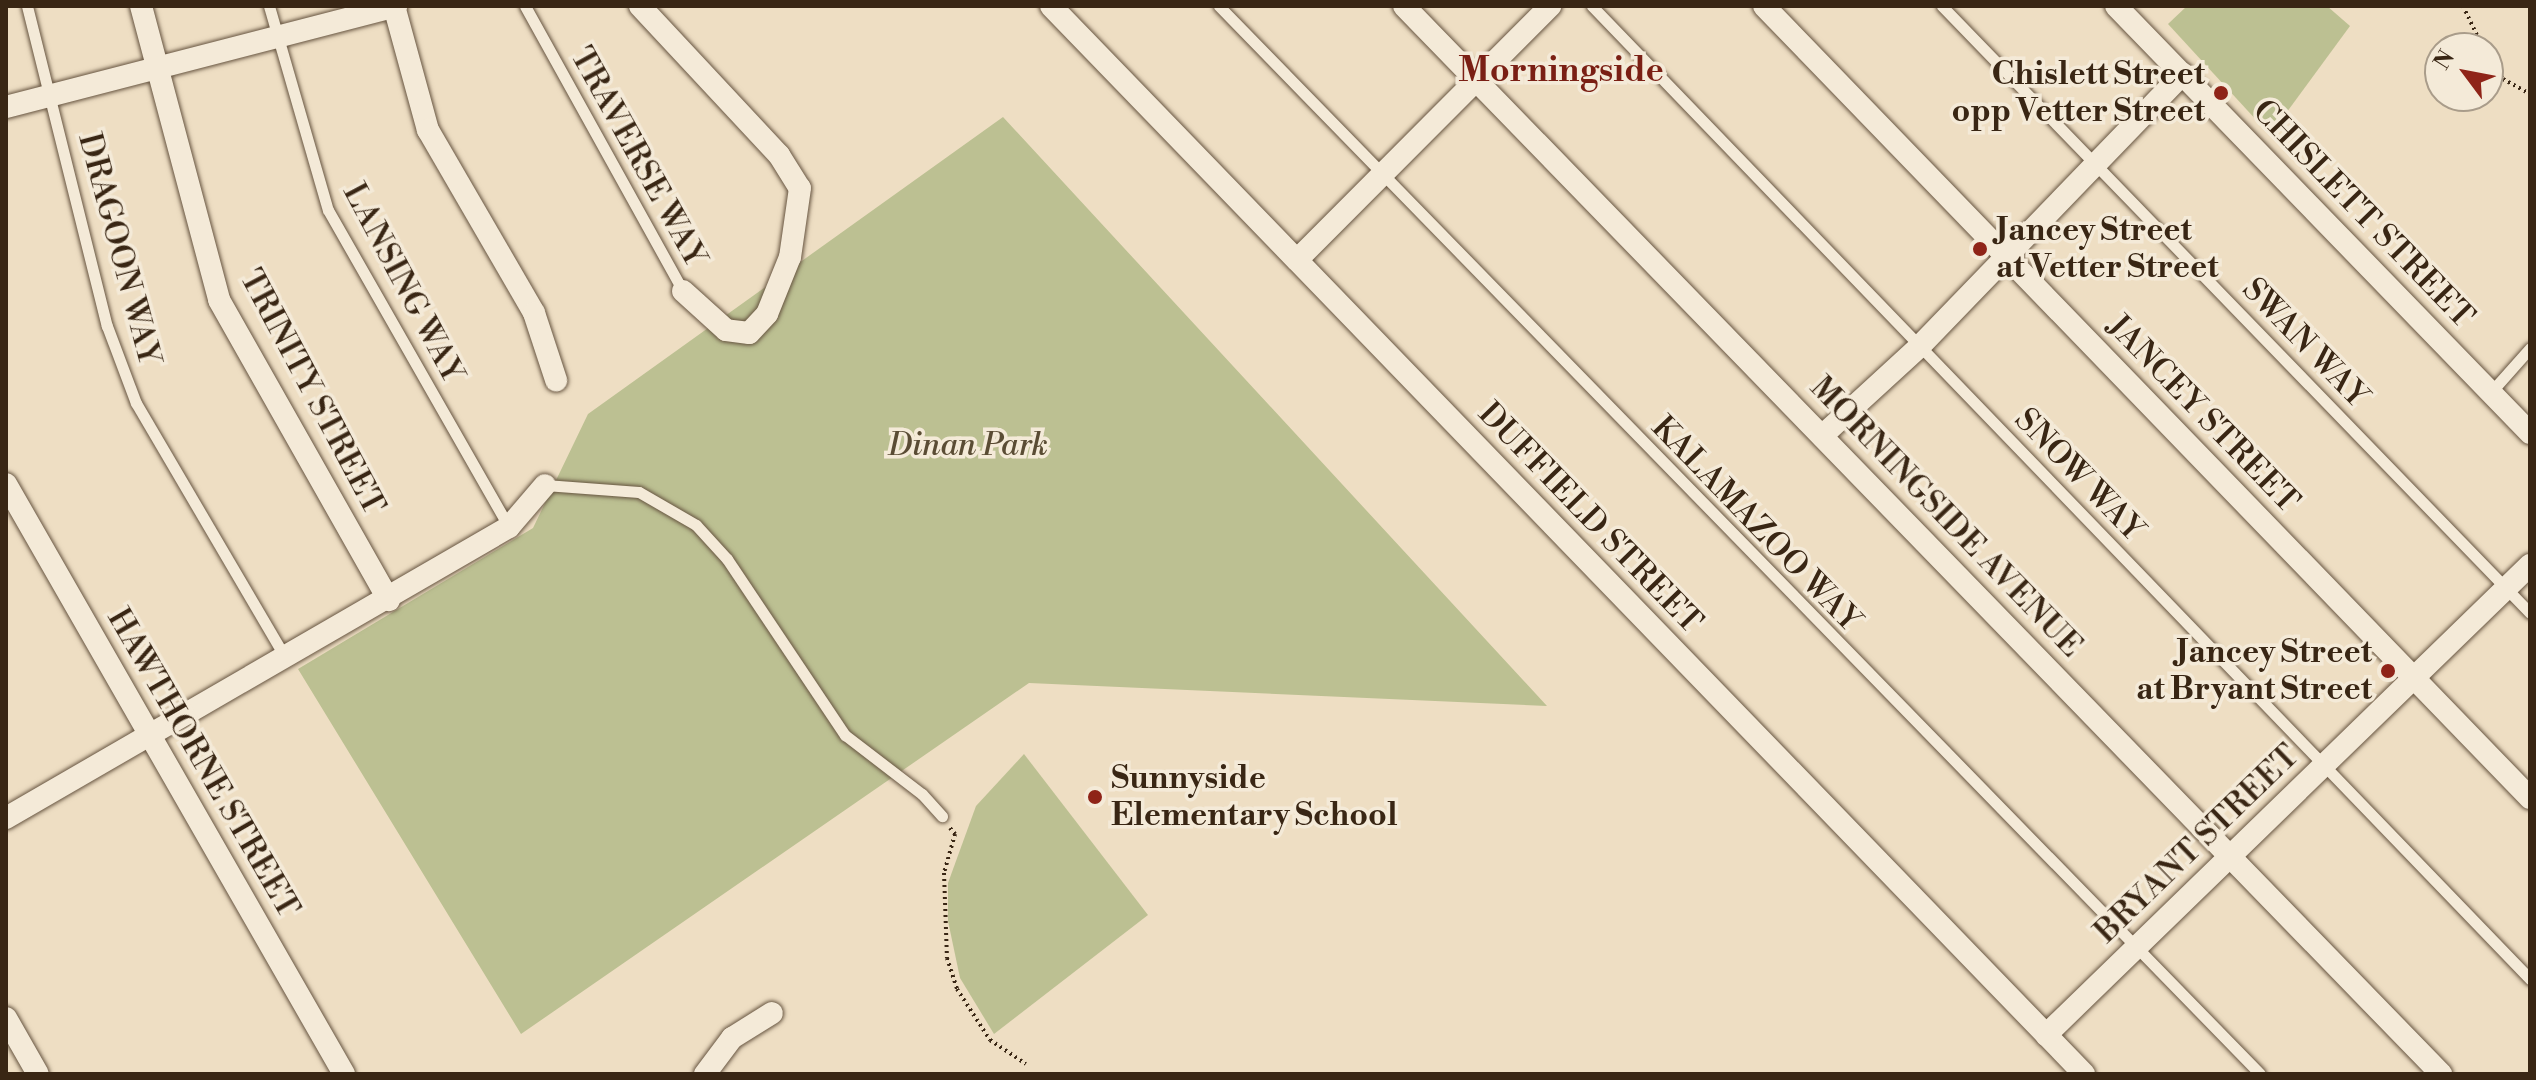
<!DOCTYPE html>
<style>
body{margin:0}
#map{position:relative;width:2536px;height:1080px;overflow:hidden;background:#eedec3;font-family:"Libre Bodoni",serif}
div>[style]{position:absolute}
.green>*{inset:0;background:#bcc092}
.path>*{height:4px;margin-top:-2px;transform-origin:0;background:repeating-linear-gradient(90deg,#392614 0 2px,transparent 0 6px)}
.roads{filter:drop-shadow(0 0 2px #665440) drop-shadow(0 0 2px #665440)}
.lane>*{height:11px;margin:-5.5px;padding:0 5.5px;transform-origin:5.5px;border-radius:5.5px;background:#f4ead8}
.street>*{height:22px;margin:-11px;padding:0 11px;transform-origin:11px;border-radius:11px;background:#f4ead8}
.dots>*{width:22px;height:22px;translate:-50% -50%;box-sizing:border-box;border:4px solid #f4ead8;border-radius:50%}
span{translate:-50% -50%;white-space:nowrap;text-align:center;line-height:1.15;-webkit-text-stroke:7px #f4ead8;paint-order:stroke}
.poi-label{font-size:32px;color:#392614;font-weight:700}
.right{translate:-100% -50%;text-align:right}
.left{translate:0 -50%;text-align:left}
.street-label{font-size:32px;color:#392614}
.park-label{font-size:32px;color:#5a4c34;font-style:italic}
.neighbourhood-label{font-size:34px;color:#7a1f14;font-weight:700}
.frame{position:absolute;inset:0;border:8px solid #392614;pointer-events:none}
.north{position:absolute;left:2424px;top:32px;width:80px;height:80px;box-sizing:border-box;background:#f4ead8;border:2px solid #a99c8a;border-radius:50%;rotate:302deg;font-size:22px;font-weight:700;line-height:32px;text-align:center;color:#392614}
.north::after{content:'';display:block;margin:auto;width:28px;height:36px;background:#8f2418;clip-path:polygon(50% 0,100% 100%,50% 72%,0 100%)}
</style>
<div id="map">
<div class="green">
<div style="clip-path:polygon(2187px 6px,2327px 6px,2350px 26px,2270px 135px,2168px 24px)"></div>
<div style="clip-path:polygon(1003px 117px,1547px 706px,1029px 683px,521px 1034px,298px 669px,533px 528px,588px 414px)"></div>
<div style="clip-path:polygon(1024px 754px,1148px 915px,994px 1034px,960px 978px,948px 921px,948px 883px,976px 806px)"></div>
</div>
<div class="path">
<div style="left:2463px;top:6px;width:47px;rotate:64.5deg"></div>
<div style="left:2488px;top:56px;width:27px;rotate:57deg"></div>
<div style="left:2503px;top:79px;width:31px;rotate:29deg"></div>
<div style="left:950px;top:828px;width:8px;rotate:50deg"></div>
<div style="left:955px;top:834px;width:41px;rotate:105.8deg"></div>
<div style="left:944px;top:873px;width:85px;rotate:88deg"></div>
<div style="left:947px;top:958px;width:33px;rotate:72deg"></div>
<div style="left:957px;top:989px;width:61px;rotate:57.1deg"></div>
<div style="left:990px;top:1040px;width:43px;rotate:33.7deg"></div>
</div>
<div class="roads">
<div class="lane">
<div style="left:27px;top:6px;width:330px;rotate:76deg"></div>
<div style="left:107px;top:326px;width:82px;rotate:69.4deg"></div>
<div style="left:136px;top:403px;width:297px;rotate:59.6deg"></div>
<div style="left:269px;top:6px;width:212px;rotate:73.9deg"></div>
<div style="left:328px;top:210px;width:365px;rotate:60.3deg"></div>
<div style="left:525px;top:6px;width:326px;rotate:61deg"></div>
<div style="left:1219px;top:6px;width:1491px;rotate:45.73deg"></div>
<div style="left:1592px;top:6px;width:1352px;rotate:46.05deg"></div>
<div style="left:1942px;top:6px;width:845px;rotate:45.91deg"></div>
<div style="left:2491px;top:392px;width:59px;rotate:-48.4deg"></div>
<div style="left:545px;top:485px;width:94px;rotate:4.3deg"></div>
<div style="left:639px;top:492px;width:66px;rotate:30.1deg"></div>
<div style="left:696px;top:525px;width:46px;rotate:47.6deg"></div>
<div style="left:727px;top:559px;width:212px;rotate:56.2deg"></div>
<div style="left:845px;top:735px;width:97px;rotate:37.5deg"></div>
<div style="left:922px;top:794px;width:30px;rotate:48deg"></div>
</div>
<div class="street">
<div style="left:141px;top:6px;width:304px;rotate:75.1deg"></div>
<div style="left:219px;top:300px;width:345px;rotate:60.5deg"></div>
<div style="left:394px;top:6px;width:129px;rotate:74.7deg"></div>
<div style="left:428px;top:130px;width:211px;rotate:59.9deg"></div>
<div style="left:534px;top:313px;width:71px;rotate:71.8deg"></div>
<div style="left:640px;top:6px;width:204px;rotate:47deg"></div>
<div style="left:779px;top:155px;width:39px;rotate:58deg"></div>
<div style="left:800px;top:188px;width:70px;rotate:98.2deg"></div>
<div style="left:790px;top:257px;width:61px;rotate:112deg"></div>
<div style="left:767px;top:314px;width:26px;rotate:133deg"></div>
<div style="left:749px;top:333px;width:23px;rotate:-173deg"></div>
<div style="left:726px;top:330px;width:58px;rotate:-137.8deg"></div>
<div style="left:1051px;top:6px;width:1486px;rotate:45.95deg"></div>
<div style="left:1404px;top:6px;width:1489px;rotate:45.84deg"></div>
<div style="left:1764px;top:6px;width:1102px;rotate:45.96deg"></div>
<div style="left:2116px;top:6px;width:595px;rotate:45.89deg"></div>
<div style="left:6px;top:107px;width:403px;rotate:-14.5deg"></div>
<div style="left:1297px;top:260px;width:359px;rotate:-45.1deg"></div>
<div style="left:1823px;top:435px;width:130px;rotate:-42.5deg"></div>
<div style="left:1919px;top:347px;width:380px;rotate:-46deg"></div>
<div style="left:6px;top:484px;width:680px;rotate:60.19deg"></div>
<div style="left:6px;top:818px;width:581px;rotate:-30.05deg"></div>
<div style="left:509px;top:527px;width:55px;rotate:-49.4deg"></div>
<div style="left:6px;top:1018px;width:64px;rotate:60.3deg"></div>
<div style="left:2046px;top:1035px;width:675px;rotate:-44.16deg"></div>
<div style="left:705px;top:1074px;width:45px;rotate:-53.1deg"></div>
<div style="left:732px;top:1038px;width:47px;rotate:-32deg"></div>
</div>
</div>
<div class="dots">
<div style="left:2221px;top:93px;background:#8f2418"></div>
<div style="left:1980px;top:249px;background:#8f2418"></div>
<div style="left:2388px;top:671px;background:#8f2418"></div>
<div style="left:1095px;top:797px;background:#8f2418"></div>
</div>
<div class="poi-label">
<span class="right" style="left:2205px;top:93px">Chislett Street<br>opp Vetter Street</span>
<span class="left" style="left:1996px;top:249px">Jancey Street<br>at Vetter Street</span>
<span class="right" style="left:2372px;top:671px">Jancey Street<br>at Bryant Street</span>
<span class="left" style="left:1111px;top:797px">Sunnyside<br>Elementary School</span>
</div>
<div class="street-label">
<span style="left:638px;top:157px;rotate:61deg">TRAVERSE WAY</span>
<span style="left:2363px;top:214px;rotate:46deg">CHISLETT STREET</span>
<span style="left:119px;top:249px;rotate:75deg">DRAGOON WAY</span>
<span style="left:403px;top:283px;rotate:62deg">LANSING WAY</span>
<span style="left:2305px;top:343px;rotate:46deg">SWAN WAY</span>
<span style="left:312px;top:392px;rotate:62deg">TRINITY STREET</span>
<span style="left:2203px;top:414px;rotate:46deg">JANCEY STREET</span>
<span style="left:2079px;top:475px;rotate:46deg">SNOW WAY</span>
<span style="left:1946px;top:517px;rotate:46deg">MORNINGSIDE AVENUE</span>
<span style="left:1590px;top:518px;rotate:46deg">DUFFIELD STREET</span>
<span style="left:1756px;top:524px;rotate:46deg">KALAMAZOO WAY</span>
<span style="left:203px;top:763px;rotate:60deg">HAWTHORNE STREET</span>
<span style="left:2197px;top:844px;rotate:-44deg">BRYANT STREET</span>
</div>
<div class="park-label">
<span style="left:968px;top:445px">Dinan Park</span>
</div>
<div class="neighbourhood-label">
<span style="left:1561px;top:72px">Morningside</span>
</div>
<div class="frame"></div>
<div class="north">N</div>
</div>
